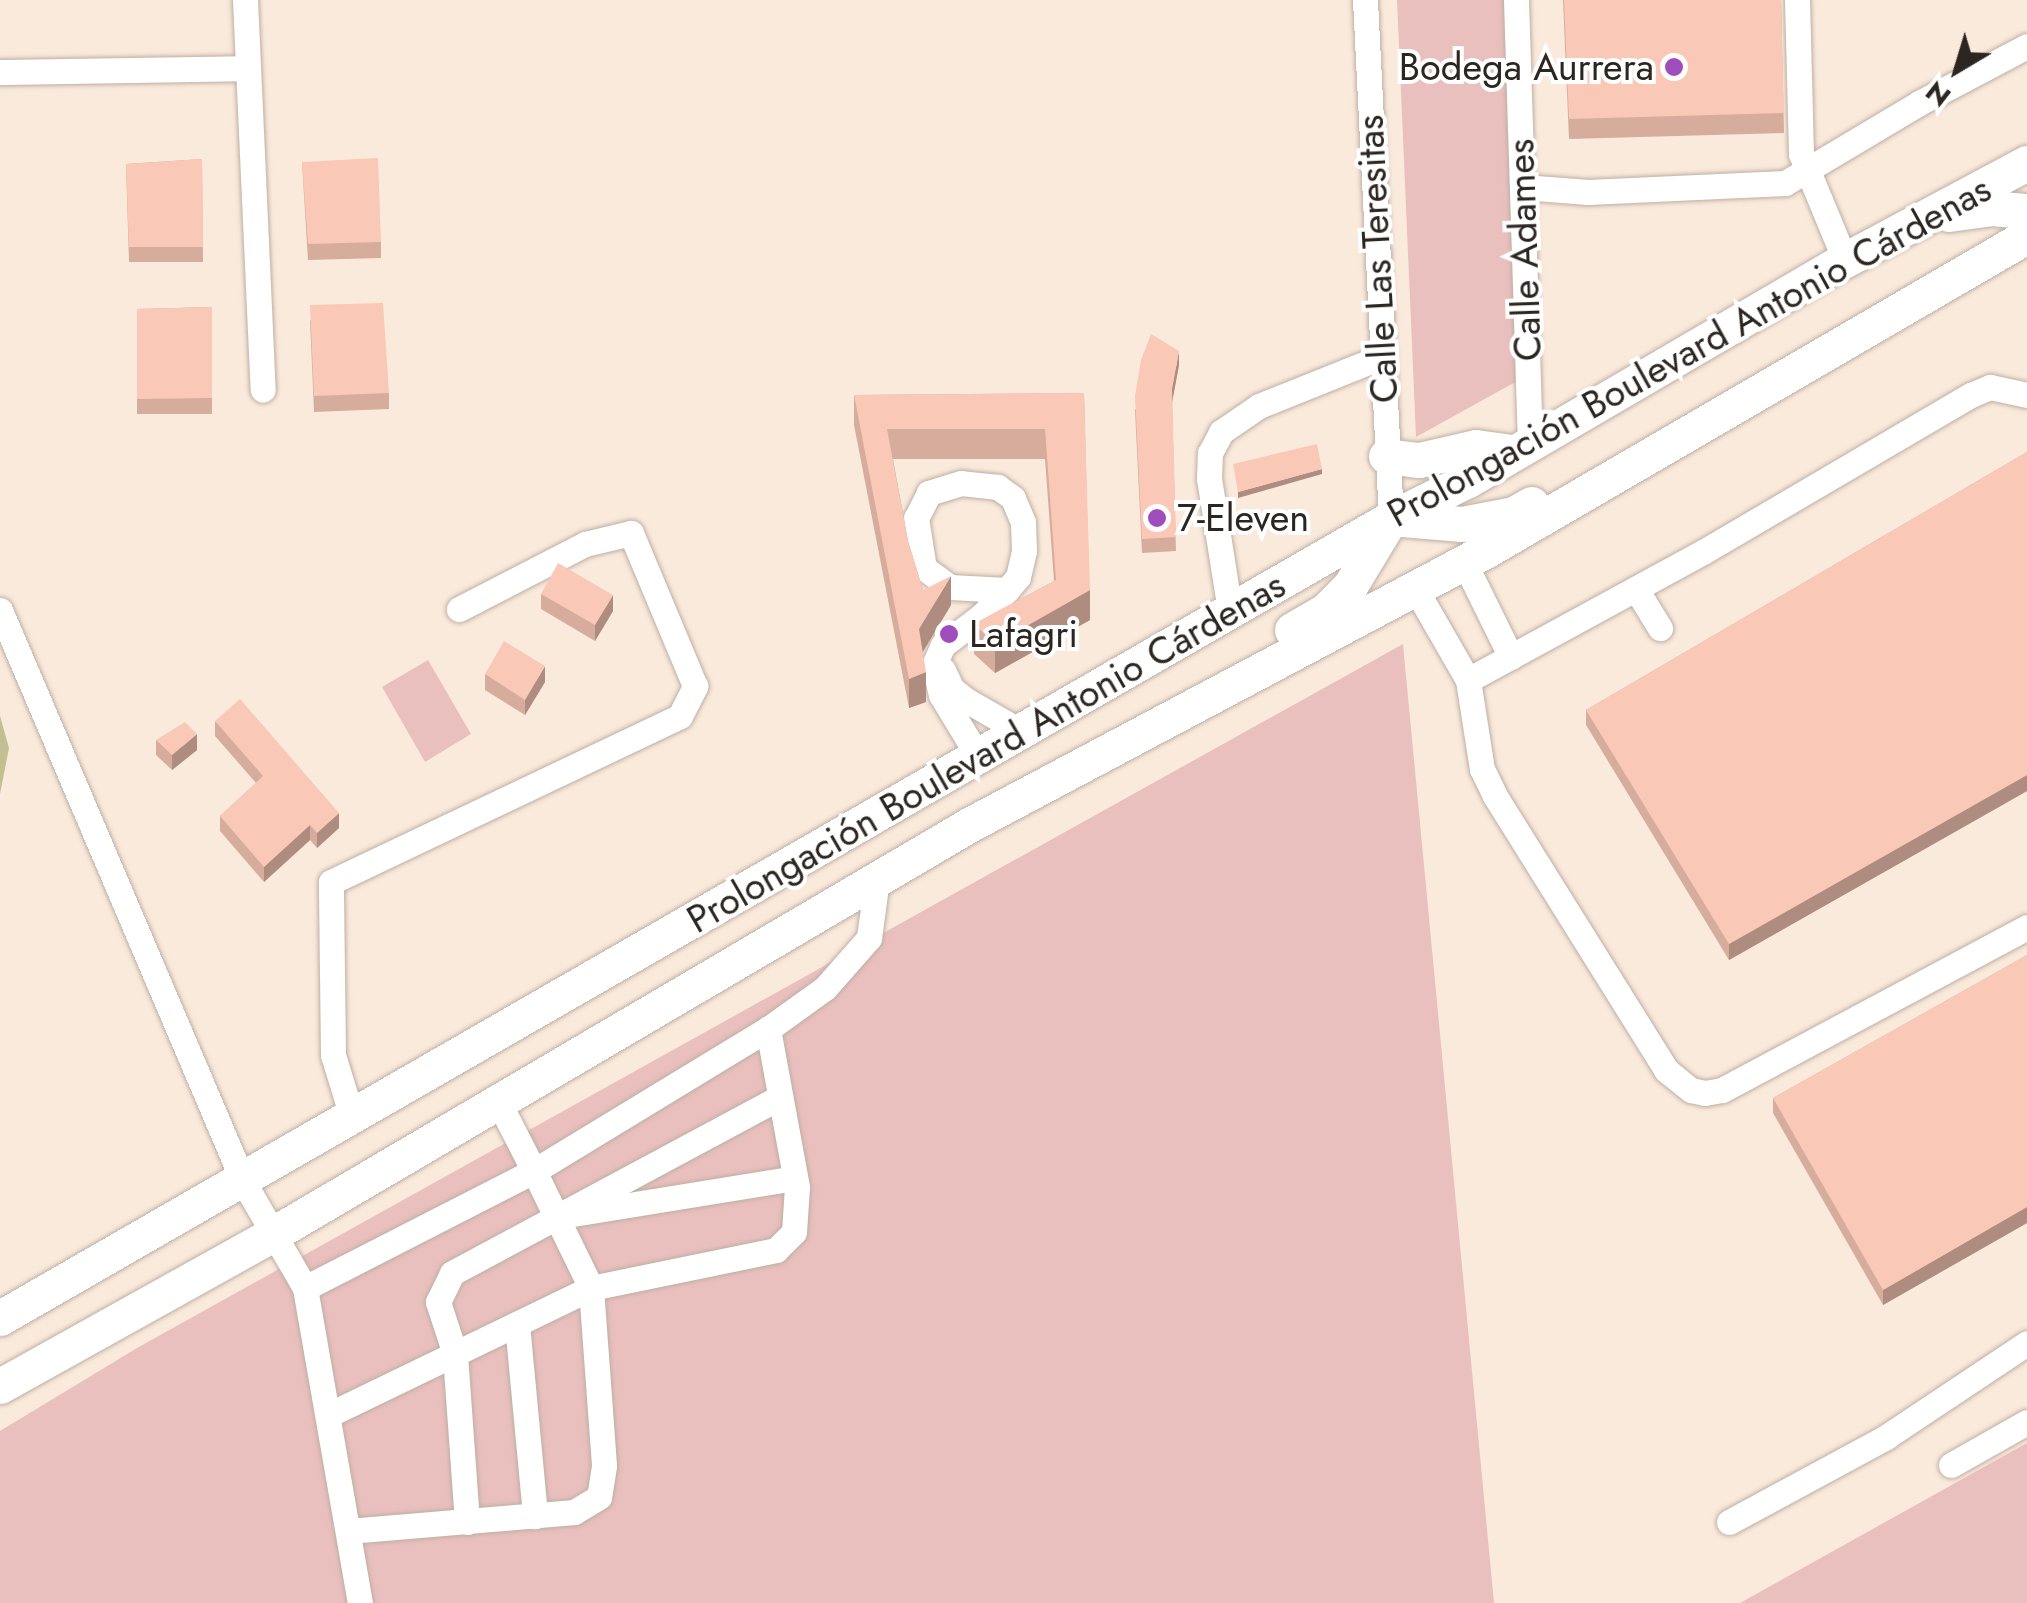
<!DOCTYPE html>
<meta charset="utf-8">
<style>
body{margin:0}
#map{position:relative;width:2027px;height:1603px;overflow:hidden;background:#faeadc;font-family:Jost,sans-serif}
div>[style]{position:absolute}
.green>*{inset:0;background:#eac0bf}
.water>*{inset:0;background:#c2bf92}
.roads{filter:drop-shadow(0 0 2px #bfafa2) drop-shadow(0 0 2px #bfafa2)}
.minor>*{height:25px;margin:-12.5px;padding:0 12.5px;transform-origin:12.5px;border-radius:12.5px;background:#fff}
.highway>*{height:35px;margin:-17.5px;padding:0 17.5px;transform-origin:17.5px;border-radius:17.5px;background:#fff}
.wall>*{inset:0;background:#d6ac9d}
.shaded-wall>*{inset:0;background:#ae8c7f}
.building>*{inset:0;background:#f9c8b6}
.dots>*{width:28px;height:28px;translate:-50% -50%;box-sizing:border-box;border:5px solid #fff;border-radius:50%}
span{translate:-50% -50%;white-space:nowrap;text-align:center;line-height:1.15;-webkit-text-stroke:8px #fff;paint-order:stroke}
.poi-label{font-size:38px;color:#2c2621}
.right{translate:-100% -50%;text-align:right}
.left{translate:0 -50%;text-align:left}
.street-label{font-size:38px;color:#2c2621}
.north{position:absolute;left:1907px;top:20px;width:100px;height:100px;-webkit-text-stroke:8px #fff;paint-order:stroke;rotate:218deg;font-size:28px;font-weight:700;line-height:40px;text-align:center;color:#2c2621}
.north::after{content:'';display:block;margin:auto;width:35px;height:45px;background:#2c2621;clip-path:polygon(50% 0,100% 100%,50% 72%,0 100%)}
</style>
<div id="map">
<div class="green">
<div style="clip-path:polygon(1397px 0,1504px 0,1519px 380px,1416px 437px)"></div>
<div style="clip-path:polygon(1403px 644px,1494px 1603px,0 1603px,0 1431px,137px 1348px)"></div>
<div style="clip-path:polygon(428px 660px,471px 734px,425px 762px,382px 687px)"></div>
<div style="clip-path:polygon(2027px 1443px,2027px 1603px,1740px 1603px)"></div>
</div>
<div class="water">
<div style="clip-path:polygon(0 716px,9px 748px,0 794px)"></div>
</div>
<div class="roads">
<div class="minor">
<div style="left:245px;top:0;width:390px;rotate:87.4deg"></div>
<div style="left:1365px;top:0;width:519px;rotate:87.13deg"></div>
<div style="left:1516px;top:0;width:441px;rotate:88.2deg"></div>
<div style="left:1797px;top:0;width:154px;rotate:88.5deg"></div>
<div style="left:1801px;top:154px;width:115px;rotate:67.5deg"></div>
<div style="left:0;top:72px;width:246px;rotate:-0.9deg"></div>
<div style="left:1523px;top:187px;width:65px;rotate:4.4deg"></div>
<div style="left:1588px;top:192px;width:197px;rotate:-2.6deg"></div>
<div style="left:1785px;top:183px;width:156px;rotate:-30.8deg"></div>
<div style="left:1919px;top:103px;width:122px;rotate:-27.8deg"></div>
<div style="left:1464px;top:562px;width:106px;rotate:63.7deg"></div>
<div style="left:1415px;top:588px;width:106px;rotate:60.1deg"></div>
<div style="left:1468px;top:680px;width:90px;rotate:81.1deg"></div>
<div style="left:1482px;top:769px;width:30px;rotate:64deg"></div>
<div style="left:1495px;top:796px;width:323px;rotate:58deg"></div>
<div style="left:1666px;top:1070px;width:32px;rotate:39deg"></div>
<div style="left:1691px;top:1090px;width:14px;rotate:12deg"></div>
<div style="left:1705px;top:1093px;width:17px;rotate:-10deg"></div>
<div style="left:1722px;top:1090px;width:346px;rotate:-28.1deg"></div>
<div style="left:1636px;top:589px;width:46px;rotate:58.4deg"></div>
<div style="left:0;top:610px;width:621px;rotate:66.95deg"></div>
<div style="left:243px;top:1181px;width:124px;rotate:59.9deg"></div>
<div style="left:305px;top:1288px;width:320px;rotate:80.1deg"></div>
<div style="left:1230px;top:611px;width:134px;rotate:-99deg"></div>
<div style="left:1209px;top:479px;width:26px;rotate:-88deg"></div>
<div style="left:1210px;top:453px;width:24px;rotate:-62deg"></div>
<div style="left:1221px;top:432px;width:46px;rotate:-34.4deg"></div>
<div style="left:1259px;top:406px;width:131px;rotate:-21.9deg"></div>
<div style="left:943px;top:670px;width:21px;rotate:65deg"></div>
<div style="left:952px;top:689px;width:18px;rotate:38deg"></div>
<div style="left:966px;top:700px;width:62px;rotate:29.9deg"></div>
<div style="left:1468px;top:680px;width:268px;rotate:-28.6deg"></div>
<div style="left:1703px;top:552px;width:311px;rotate:-30.4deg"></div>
<div style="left:1971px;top:395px;width:21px;rotate:-23deg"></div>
<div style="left:1990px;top:387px;width:38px;rotate:12deg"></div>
<div style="left:978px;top:756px;width:71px;rotate:-121.2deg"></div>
<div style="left:941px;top:695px;width:31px;rotate:-103deg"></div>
<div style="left:934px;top:665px;width:22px;rotate:-66deg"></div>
<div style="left:943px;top:645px;width:48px;rotate:-37.3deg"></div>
<div style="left:981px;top:616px;width:37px;rotate:-45deg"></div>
<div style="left:1007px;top:590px;width:17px;rotate:-50deg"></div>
<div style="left:1018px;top:577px;width:27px;rotate:-77deg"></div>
<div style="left:1024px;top:551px;width:29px;rotate:-92deg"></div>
<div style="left:1023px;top:522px;width:26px;rotate:-113deg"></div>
<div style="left:1013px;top:498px;width:19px;rotate:-144deg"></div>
<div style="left:998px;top:487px;width:37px;rotate:-174deg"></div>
<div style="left:961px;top:483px;width:34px;rotate:163deg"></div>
<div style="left:929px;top:493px;width:28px;rotate:117deg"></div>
<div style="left:916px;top:518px;width:51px;rotate:80.9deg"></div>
<div style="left:924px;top:568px;width:32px;rotate:36deg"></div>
<div style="left:950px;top:587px;width:57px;rotate:3deg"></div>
<div style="left:498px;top:1101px;width:79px;rotate:62.8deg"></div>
<div style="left:534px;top:1171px;width:274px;rotate:-31.3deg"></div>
<div style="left:768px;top:1029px;width:70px;rotate:-35.7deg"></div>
<div style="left:825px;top:988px;width:67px;rotate:-48.7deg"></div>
<div style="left:869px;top:938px;width:60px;rotate:-82.3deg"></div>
<div style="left:352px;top:1117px;width:65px;rotate:-107deg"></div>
<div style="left:333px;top:1055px;width:173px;rotate:-90.7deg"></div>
<div style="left:331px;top:882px;width:386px;rotate:-25.4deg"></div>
<div style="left:680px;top:716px;width:34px;rotate:-63deg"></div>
<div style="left:695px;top:686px;width:166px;rotate:-112.7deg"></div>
<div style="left:631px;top:533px;width:47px;rotate:166.6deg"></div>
<div style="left:585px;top:544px;width:142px;rotate:152.7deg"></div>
<div style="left:573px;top:1214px;width:225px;rotate:-9.2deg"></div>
<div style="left:305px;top:1288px;width:257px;rotate:-27.1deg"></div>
<div style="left:534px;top:1171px;width:130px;rotate:64deg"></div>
<div style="left:591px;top:1288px;width:178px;rotate:85.8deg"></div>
<div style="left:604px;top:1466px;width:31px;rotate:99deg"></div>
<div style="left:599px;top:1497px;width:29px;rotate:149deg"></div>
<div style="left:574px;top:1512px;width:226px;rotate:175.2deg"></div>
<div style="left:517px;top:1324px;width:193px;rotate:84.6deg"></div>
<div style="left:328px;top:1415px;width:292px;rotate:-25.8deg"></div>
<div style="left:591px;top:1288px;width:189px;rotate:-11.6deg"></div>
<div style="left:776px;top:1250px;width:25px;rotate:-45deg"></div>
<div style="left:794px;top:1232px;width:45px;rotate:-86.2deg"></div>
<div style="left:797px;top:1187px;width:161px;rotate:-100.4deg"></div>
<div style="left:1951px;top:1465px;width:87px;rotate:-29.5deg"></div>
<div style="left:467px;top:1522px;width:168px;rotate:-94.1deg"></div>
<div style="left:455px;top:1354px;width:55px;rotate:-108.1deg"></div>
<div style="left:438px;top:1302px;width:32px;rotate:-64deg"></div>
<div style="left:452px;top:1273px;width:372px;rotate:-28.2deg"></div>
<div style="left:1729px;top:1522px;width:179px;rotate:-28.4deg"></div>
<div style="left:1886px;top:1437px;width:169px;rotate:-33.7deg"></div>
</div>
<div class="highway">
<div style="left:1949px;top:214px;width:42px;rotate:-8.1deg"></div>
<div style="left:1991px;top:208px;width:36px;rotate:5deg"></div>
<div style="left:1386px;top:456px;width:33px;rotate:7deg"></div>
<div style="left:1419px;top:460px;width:58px;rotate:-12.8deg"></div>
<div style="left:1476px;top:447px;width:36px;rotate:8deg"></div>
<div style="left:1292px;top:630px;width:39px;rotate:-30deg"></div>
<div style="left:1326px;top:610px;width:34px;rotate:-45deg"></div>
<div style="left:1350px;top:586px;width:79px;rotate:-58.9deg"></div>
<div style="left:1391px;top:518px;width:71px;rotate:4.8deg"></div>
<div style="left:1462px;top:524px;width:53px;rotate:-10.9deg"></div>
<div style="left:1514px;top:514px;width:20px;rotate:-30deg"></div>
<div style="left:0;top:1318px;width:1605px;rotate:-29.9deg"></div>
<div style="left:1391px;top:518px;width:86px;rotate:-26.3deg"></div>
<div style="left:1468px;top:480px;width:436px;rotate:-30.3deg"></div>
<div style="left:1845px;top:260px;width:206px;rotate:-28.1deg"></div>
<div style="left:0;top:1386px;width:312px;rotate:-29.1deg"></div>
<div style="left:273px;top:1234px;width:807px;rotate:-30.44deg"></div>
<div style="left:969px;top:825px;width:586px;rotate:-27.96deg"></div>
<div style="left:1487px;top:550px;width:625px;rotate:-30.18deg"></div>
</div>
</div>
<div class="wall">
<div style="clip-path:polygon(1563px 0,1781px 0,1784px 133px,1569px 139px)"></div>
<div style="clip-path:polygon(202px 159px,203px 262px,129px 262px,126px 164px)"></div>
<div style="clip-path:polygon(302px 162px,381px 242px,381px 258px,308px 260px)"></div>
<div style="clip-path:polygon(212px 307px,212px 414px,137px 414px,137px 309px)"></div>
<div style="clip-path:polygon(310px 320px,389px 393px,389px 409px,314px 412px)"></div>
<div style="clip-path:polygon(1179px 365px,1172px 401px,1176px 551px,1142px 553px,1135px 410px)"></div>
<div style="clip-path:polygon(1084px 393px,1090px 620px,995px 673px,974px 654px,974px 624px,1054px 581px,1045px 459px,893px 459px,908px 541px,923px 590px,951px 605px,923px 652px,926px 702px,909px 708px,854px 425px,854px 395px)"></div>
<div style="clip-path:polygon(2027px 452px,2027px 791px,1729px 960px,1586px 725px,1586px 710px)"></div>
<div style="clip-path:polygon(541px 594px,613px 611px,595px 641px,541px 609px)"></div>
<div style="clip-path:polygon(485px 674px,545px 682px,525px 715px,485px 690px)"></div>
<div style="clip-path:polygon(215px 721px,339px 828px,317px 848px,310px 840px,264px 882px,220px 831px,220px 816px,256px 783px,215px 736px)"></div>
<div style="clip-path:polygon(156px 740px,197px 750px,172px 770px,156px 755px)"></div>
<div style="clip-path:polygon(2027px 955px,2027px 1223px,1883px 1305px,1773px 1113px,1773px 1098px)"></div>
</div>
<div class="shaded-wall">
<div style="clip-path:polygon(1179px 351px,1179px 365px,1172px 403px,1172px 389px)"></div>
<div style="clip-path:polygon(1322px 469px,1322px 474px,1238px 498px,1238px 492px)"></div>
<div style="clip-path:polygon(951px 576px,951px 605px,919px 658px,919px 629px)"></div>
<div style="clip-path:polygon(1090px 590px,1090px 620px,995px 673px,995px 644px)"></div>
<div style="clip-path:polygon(613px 595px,613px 611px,595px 641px,595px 625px)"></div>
<div style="clip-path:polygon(545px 666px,545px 682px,525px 715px,525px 700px)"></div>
<div style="clip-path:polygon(926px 672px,926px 702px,909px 708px,909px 679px)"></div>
<div style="clip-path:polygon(197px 734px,197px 750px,172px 770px,172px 755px)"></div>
<div style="clip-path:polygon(2027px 775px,2027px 791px,1729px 960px,1729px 944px)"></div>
<div style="clip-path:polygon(339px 813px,339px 828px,317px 848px,317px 833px)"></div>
<div style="clip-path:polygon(310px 825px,310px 840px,264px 882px,264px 867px)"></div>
<div style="clip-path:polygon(2027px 1207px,2027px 1223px,1883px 1305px,1883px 1290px)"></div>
</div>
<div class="building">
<div style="clip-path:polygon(1564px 0,1781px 0,1784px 113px,1569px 119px)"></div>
<div style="clip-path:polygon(378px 158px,381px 242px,308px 244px,302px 162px)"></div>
<div style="clip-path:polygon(202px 159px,203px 247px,129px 247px,126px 164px)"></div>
<div style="clip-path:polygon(383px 303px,389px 393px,314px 396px,310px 305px)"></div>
<div style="clip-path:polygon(212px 307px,212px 398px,137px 399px,137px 309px)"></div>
<div style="clip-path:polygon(1151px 334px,1179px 351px,1172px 389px,1176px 537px,1142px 539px,1135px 396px,1141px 360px)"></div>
<div style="clip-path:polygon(1084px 393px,1090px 590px,995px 644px,974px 624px,1056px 580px,1045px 429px,887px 429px,908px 541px,923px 590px,951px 576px,919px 629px,926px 672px,909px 679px,854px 395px)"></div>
<div style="clip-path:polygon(1317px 444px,1322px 469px,1238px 492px,1233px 464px)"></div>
<div style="clip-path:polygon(2027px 452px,2027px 775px,1729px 944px,1586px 710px)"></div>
<div style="clip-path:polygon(558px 563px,613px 595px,595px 625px,541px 594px)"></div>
<div style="clip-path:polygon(504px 641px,545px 666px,525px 700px,485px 674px)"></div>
<div style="clip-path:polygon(240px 699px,339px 813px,317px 833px,310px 825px,264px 867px,220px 816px,263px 776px,215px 721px)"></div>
<div style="clip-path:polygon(185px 722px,197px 734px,172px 755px,156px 740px)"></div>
<div style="clip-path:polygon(2027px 955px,2027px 1207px,1883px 1290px,1773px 1098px)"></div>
</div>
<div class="dots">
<div style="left:1674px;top:67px;background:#9f4dbd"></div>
<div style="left:1157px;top:518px;background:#9f4dbd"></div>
<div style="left:949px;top:634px;background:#9f4dbd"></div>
</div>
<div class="poi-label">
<span class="right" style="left:1654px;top:67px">Bodega Aurrera</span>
<span class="left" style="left:1177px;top:518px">7-Eleven</span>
<span class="left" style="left:969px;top:634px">Lafagri</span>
</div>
<div class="street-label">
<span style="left:1524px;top:250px;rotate:-92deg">Calle Adames</span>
<span style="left:1377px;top:259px;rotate:-93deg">Calle Las Teresitas</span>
<span style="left:1689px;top:351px;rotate:-29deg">Prolongación Boulevard Antonio Cárdenas</span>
<span style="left:986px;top:752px;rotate:-30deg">Prolongación Boulevard Antonio Cárdenas</span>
</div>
<div class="north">N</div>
</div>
